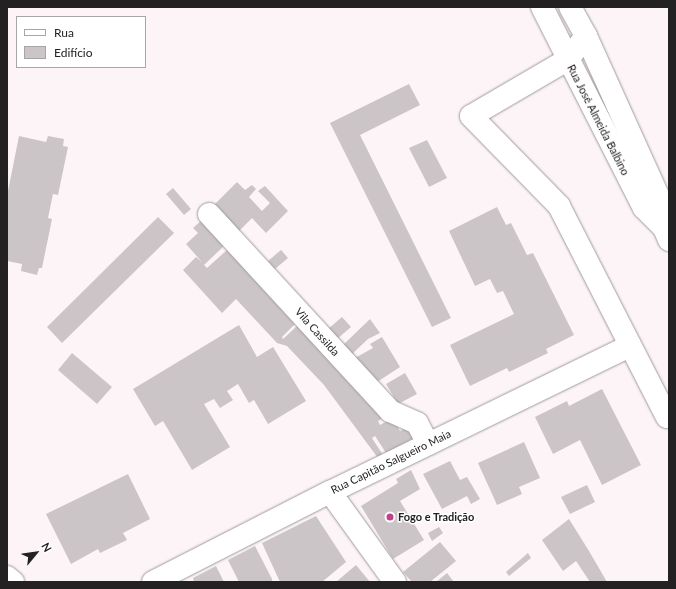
<!DOCTYPE html>
<meta charset="utf-8">
<style>
body{margin:0}
#map{position:relative;width:676px;height:589px;overflow:hidden;background:#fcf4f7;font-family:Lato,sans-serif}
div>[style]{position:absolute}
.building>*{inset:0;background:#ccc5c8}
.roads{filter:drop-shadow(0 0 1px #a19a9e) drop-shadow(0 0 1px #a19a9e)}
.minor>*{height:22px;margin:-11px;padding:0 11px;transform-origin:11px;border-radius:11px;background:#fff}
.dots>*{width:11px;height:11px;translate:-50% -50%;box-sizing:border-box;border:2px solid #fff;border-radius:50%}
span{translate:-50% -50%;white-space:nowrap;text-align:center;line-height:1.15;-webkit-text-stroke:3px #fff;paint-order:stroke}
.street-label{font-size:11px;color:#242122}
.poi-label{font-size:11px;color:#242122;font-weight:700}
.left{translate:0 -50%;text-align:left}
.frame{position:absolute;inset:0;border:8px solid #242122;pointer-events:none}
.legend{position:absolute;left:16px;top:16px;width:130px;height:52px;box-sizing:border-box;background:#fff;border:1px solid #a7a6a7;margin:0;padding:5px 7px;list-style:none;font-size:12px;color:#242122}
.legend li{display:flex;align-items:center;gap:8px;height:20px}
.legend b{width:20px;border:1px solid #a7a6a7}
.north{position:absolute;left:16px;top:533px;width:40px;height:40px;-webkit-text-stroke:3px #fff;paint-order:stroke;rotate:61deg;font-size:11px;font-weight:700;line-height:16px;text-align:center;color:#242122}
.north::after{content:'';display:block;margin:auto;width:14px;height:18px;background:#242122;clip-path:polygon(50% 0,100% 100%,50% 72%,0 100%)}
</style>
<div id="map">
<div class="building">
<div style="clip-path:polygon(409px 84px,420px 105px,360px 135px,451px 318px,432px 327px,330px 123px)"></div>
<div style="clip-path:polygon(19px 136px,46px 142px,48px 136px,64px 139px,63px 146px,68px 147px,58px 195px,53px 194px,48px 218px,52px 219px,42px 268px,39px 268px,37px 275px,21px 271px,22px 264px,7px 261px,7px 196px)"></div>
<div style="clip-path:polygon(427px 140px,447px 178px,429px 187px,409px 148px)"></div>
<div style="clip-path:polygon(237px 182px,245px 190px,252px 185px,256px 189px,249px 197px,262px 211px,270px 203px,258px 191px,265px 186px,288px 211px,266px 233px,252px 218px,239px 231px,214px 205px)"></div>
<div style="clip-path:polygon(173px 188px,191px 209px,184px 215px,166px 194px)"></div>
<div style="clip-path:polygon(497px 207px,506px 225px,511px 223px,527px 255px,533px 253px,574px 335px,546px 349px,548px 353px,509px 372px,507px 368px,470px 386px,450px 345px,514px 314px,503px 291px,497px 293px,490px 279px,475px 286px,449px 231px)"></div>
<div style="clip-path:polygon(158px 217px,174px 233px,62px 343px,47px 327px)"></div>
<div style="clip-path:polygon(202px 220px,225px 245px,204px 265px,207px 268px,227px 250px,295px 324px,282px 337px,283px 339px,297px 326px,351px 385px,354px 383px,385px 417px,378px 421px,380px 425px,393px 418px,400px 431px,408px 427px,416px 437px,386px 453px,375px 436px,372px 438px,383px 455px,378px 458px,324px 385px,287px 346px,277px 343px,236px 299px,222px 313px,183px 270px,196px 257px,202px 262px,186px 244px,198px 233px,193px 228px)"></div>
<div style="clip-path:polygon(281px 250px,288px 258px,275px 269px,268px 261px)"></div>
<div style="clip-path:polygon(342px 317px,351px 327px,337px 339px,328px 329px)"></div>
<div style="clip-path:polygon(370px 319px,380px 333px,368px 339px,351px 355px,343px 345px)"></div>
<div style="clip-path:polygon(239px 325px,257px 357px,273px 347px,306px 401px,268px 424px,254px 400px,249px 403px,238px 384px,227px 391px,233px 400px,220px 408px,214px 399px,204px 404px,230px 447px,192px 470px,163px 421px,155px 426px,133px 389px)"></div>
<div style="clip-path:polygon(382px 337px,400px 367px,377px 382px,355px 358px,373px 348px,370px 344px)"></div>
<div style="clip-path:polygon(72px 353px,112px 387px,97px 404px,58px 370px)"></div>
<div style="clip-path:polygon(405px 373px,417px 394px,398px 404px,386px 384px)"></div>
<div style="clip-path:polygon(602px 389px,641px 465px,602px 485px,580px 440px,553px 454px,535px 417px,567px 401px,569px 406px)"></div>
<div style="clip-path:polygon(524px 442px,540px 478px,519px 487px,522px 494px,497px 505px,478px 463px)"></div>
<div style="clip-path:polygon(450px 461px,460px 480px,467px 477px,480px 499px,471px 504px,467px 496px,442px 509px,423px 474px)"></div>
<div style="clip-path:polygon(411px 470px,420px 489px,400px 501px,424px 540px,393px 559px,361px 506px,398px 483px,396px 479px)"></div>
<div style="clip-path:polygon(128px 474px,150px 519px,123px 533px,127px 540px,100px 553px,98px 549px,71px 564px,46px 514px)"></div>
<div style="clip-path:polygon(587px 485px,595px 502px,570px 514px,561px 497px)"></div>
<div style="clip-path:polygon(316px 516px,346px 562px,322px 582px,280px 582px,262px 543px)"></div>
<div style="clip-path:polygon(569px 519px,589px 551px,607px 582px,590px 582px,576px 561px,563px 571px,542px 540px)"></div>
<div style="clip-path:polygon(439px 527px,443px 533px,432px 541px,428px 533px)"></div>
<div style="clip-path:polygon(440px 542px,456px 561px,430px 582px,412px 582px,403px 572px)"></div>
<div style="clip-path:polygon(255px 546px,272px 579px,272px 582px,239px 582px,228px 560px)"></div>
<div style="clip-path:polygon(528px 553px,531px 558px,509px 576px,506px 572px)"></div>
<div style="clip-path:polygon(356px 565px,370px 582px,336px 582px)"></div>
<div style="clip-path:polygon(216px 566px,224px 582px,194px 582px,193px 578px)"></div>
<div style="clip-path:polygon(447px 573px,454px 582px,436px 582px)"></div>
</div>
<div class="roads">
<div class="minor">
<div style="left:542px;top:7px;width:225px;rotate:63.1deg"></div>
<div style="left:644px;top:208px;width:28px;rotate:45deg"></div>
<div style="left:570px;top:7px;width:33px;rotate:61deg"></div>
<div style="left:586px;top:36px;width:180px;rotate:65.7deg"></div>
<div style="left:660px;top:200px;width:28px;rotate:82deg"></div>
<div style="left:664px;top:228px;width:13px;rotate:67deg"></div>
<div style="left:586px;top:36px;width:31px;rotate:128deg"></div>
<div style="left:567px;top:60px;width:111px;rotate:149.7deg"></div>
<div style="left:471px;top:116px;width:126px;rotate:45.6deg"></div>
<div style="left:559px;top:206px;width:237px;rotate:62.9deg"></div>
<div style="left:209px;top:214px;width:268px;rotate:47.4deg"></div>
<div style="left:390px;top:411px;width:30px;rotate:24deg"></div>
<div style="left:417px;top:423px;width:24px;rotate:62deg"></div>
<div style="left:330px;top:492px;width:111px;rotate:54.2deg"></div>
<div style="left:7px;top:577px;width:8px;rotate:40deg"></div>
<div style="left:153px;top:582px;width:199px;rotate:-27deg"></div>
<div style="left:330px;top:492px;width:334px;rotate:-26deg"></div>
</div>
</div>
<div class="dots">
<div style="left:390px;top:517px;background:#c1418c"></div>
</div>
<div class="street-label">
<span style="left:598px;top:120px;rotate:63deg">Rua José Almeida Balbino</span>
<span style="left:317px;top:332px;rotate:48deg">Vila Cassilda</span>
<span style="left:391px;top:462px;rotate:-26deg">Rua Capitão Salgueiro Maia</span>
</div>
<div class="poi-label">
<span class="left" style="left:398px;top:517px">Fogo e Tradição</span>
</div>
<div class="frame"></div>
<ul class="legend">
<li><b style="height:5px;background:#fff"></b>Rua</li>
<li><b style="height:11px;background:#ccc5c8"></b>Edifício</li>
</ul>
<div class="north">N</div>
</div>
